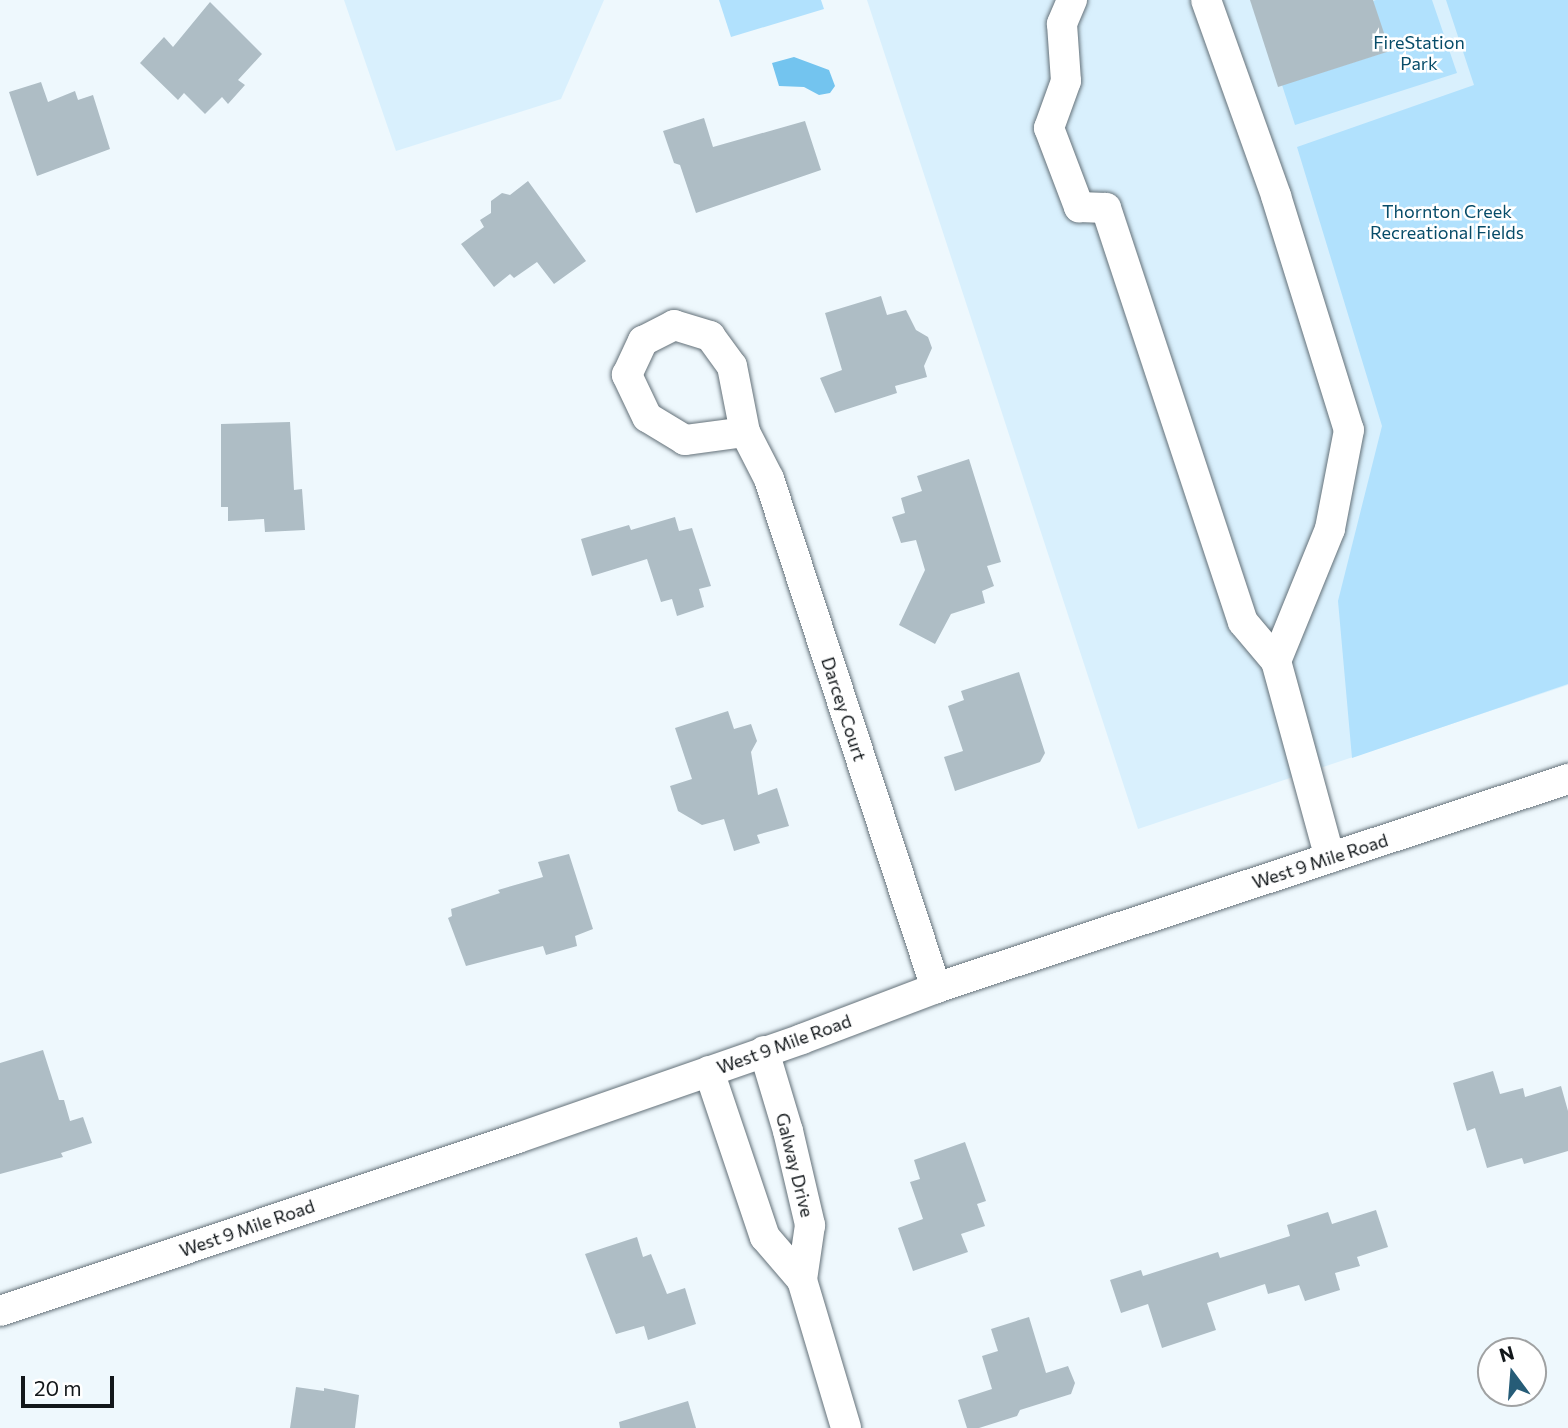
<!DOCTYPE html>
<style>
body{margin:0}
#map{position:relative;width:1568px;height:1428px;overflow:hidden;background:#eef8fd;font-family:Commissioner,sans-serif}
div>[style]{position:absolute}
.built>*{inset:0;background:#d9f0fd}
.green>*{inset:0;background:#b1e1fd}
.water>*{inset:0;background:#73c4ef}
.building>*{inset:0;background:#aebdc5}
.roads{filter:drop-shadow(0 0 2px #647179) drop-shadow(0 0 2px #647179)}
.minor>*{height:30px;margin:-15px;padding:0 15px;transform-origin:15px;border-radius:15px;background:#fff}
span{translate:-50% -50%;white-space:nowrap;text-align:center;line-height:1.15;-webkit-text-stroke:5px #fff;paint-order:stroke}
.park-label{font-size:18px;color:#074c69}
.street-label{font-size:18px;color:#12171a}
.north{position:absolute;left:1477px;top:1337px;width:70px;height:70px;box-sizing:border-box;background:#fff;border:2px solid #a0a2a3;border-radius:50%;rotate:344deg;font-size:19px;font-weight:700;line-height:28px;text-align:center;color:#12171a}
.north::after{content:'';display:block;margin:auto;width:24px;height:32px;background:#265c77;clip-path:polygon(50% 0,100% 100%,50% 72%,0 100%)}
.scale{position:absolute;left:21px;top:1376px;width:93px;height:32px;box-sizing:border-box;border:4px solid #12171a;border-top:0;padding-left:9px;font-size:21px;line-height:24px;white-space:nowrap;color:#12171a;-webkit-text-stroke:5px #fff;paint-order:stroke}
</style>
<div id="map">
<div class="built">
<div style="clip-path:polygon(344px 0,604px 0,561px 99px,396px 151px)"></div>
<div style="clip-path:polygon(867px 0,1568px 0,1568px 685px,1138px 829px)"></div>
</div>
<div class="green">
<div style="clip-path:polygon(719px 0,821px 0,824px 9px,731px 37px)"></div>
<div style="clip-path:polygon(1376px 0,1432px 0,1457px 73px,1295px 125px,1282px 85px,1389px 51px,1373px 1px)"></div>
<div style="clip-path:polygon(1446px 0,1568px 0,1568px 684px,1352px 758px,1338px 601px,1382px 426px,1297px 147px,1474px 85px)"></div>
</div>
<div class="water">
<div style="clip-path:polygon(794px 57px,829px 70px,835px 86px,830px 93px,819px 95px,804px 87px,779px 86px,772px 63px)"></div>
</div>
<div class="building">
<div style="clip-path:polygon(1250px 0,1373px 0,1390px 51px,1278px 87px)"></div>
<div style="clip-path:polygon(210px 2px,262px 54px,238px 80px,245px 85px,228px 104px,222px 97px,205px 114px,184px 93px,178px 100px,140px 63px,164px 37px,173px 47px)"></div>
<div style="clip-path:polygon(41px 82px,48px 102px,75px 91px,78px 100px,93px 95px,110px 149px,37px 176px,9px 92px)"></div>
<div style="clip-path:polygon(704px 118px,713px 147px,805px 121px,821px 170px,696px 213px,680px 165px,674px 163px,663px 131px)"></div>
<div style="clip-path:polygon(528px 181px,586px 261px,554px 284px,537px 262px,514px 278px,510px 274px,494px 287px,461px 244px,484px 227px,480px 220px,491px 213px,491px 201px,502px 193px,510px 195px)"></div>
<div style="clip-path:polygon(881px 296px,887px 315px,906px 310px,916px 330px,928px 337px,932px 348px,924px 366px,927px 377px,895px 386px,897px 393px,835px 413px,820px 378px,842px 370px,825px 313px)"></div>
<div style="clip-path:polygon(290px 422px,294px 490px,302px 489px,305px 530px,265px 532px,264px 519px,228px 521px,228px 507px,221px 507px,221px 424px)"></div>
<div style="clip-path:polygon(969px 459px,1001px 562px,987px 566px,994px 586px,982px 591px,985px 603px,951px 614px,935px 644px,899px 625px,925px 570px,916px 540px,901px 543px,892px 517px,905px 513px,901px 498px,922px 491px,917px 476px)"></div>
<div style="clip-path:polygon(675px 517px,679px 531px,692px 528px,711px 586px,699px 589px,704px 607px,677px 616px,672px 599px,661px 602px,647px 559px,592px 576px,581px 539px,629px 525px,631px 530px)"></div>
<div style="clip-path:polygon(1019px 672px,1045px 753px,1040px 762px,955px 791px,944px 757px,963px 751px,948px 706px,964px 700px,961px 691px)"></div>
<div style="clip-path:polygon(728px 711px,734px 729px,751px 724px,757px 741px,751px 752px,758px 795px,777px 788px,789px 826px,757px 835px,760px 843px,734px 851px,724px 819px,702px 825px,678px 811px,670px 786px,692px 779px,675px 728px)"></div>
<div style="clip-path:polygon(569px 854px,593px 929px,575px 936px,577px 946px,546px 955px,543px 946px,466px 966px,448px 918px,452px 916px,451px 909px,500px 893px,498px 890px,543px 877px,538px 862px)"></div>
<div style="clip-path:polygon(43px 1050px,59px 1100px,64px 1100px,70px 1121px,83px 1117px,92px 1143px,61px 1153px,63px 1157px,0 1174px,0 1063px)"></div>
<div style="clip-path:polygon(1493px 1071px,1500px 1094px,1523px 1088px,1525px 1097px,1561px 1086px,1568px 1111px,1568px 1151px,1524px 1164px,1522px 1158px,1487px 1168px,1475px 1128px,1467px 1131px,1453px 1083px)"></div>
<div style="clip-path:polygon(965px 1142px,986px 1201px,977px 1204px,985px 1226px,961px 1234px,968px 1252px,913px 1271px,898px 1228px,923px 1219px,910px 1182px,920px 1179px,914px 1160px)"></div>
<div style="clip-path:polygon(1376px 1210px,1388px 1247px,1357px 1257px,1360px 1266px,1335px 1273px,1340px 1290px,1305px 1301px,1299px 1285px,1268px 1294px,1265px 1284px,1207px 1303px,1216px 1330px,1162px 1348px,1148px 1304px,1121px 1313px,1110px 1280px,1141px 1270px,1143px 1276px,1218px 1252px,1220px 1258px,1290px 1236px,1287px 1225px,1328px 1212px,1332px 1224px)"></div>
<div style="clip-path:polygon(637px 1237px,643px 1257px,651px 1254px,667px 1294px,685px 1288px,696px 1324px,648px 1340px,644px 1326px,616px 1334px,585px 1254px)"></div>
<div style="clip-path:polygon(1029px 1317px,1046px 1373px,1068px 1366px,1075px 1383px,1071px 1394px,1020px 1410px,1017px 1416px,979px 1428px,967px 1428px,958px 1400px,992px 1389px,982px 1356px,998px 1351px,991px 1329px)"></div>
<div style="clip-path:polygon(296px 1387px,324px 1391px,324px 1388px,359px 1395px,355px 1428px,290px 1428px)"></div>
<div style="clip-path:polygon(688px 1401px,696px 1428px,620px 1428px,619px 1422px)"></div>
</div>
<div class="roads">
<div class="minor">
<div style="left:1072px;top:0;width:26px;rotate:113deg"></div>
<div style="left:1062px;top:24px;width:57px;rotate:86deg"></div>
<div style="left:1066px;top:81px;width:50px;rotate:109.9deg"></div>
<div style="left:1049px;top:128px;width:85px;rotate:69.2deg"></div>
<div style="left:1079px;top:207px;width:27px;rotate:2deg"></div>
<div style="left:1106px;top:208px;width:436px;rotate:71.7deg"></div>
<div style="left:1243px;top:622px;width:51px;rotate:49.8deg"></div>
<div style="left:1276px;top:661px;width:204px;rotate:74.7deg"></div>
<div style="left:1206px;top:0;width:208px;rotate:70.3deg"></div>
<div style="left:1276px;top:196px;width:245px;rotate:72.7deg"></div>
<div style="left:1349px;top:430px;width:101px;rotate:100.9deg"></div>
<div style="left:1330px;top:529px;width:143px;rotate:112.2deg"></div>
<div style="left:745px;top:432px;width:61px;rotate:172.4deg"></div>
<div style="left:685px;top:440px;width:44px;rotate:-148.8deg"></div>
<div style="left:647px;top:417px;width:47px;rotate:-115.5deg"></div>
<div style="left:627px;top:375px;width:38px;rotate:-65deg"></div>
<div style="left:643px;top:341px;width:35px;rotate:-27deg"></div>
<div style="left:674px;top:325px;width:38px;rotate:17deg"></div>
<div style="left:710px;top:336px;width:37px;rotate:54deg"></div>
<div style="left:732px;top:366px;width:67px;rotate:78.9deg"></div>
<div style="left:745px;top:432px;width:53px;rotate:62.9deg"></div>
<div style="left:769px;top:479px;width:536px;rotate:71.84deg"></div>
<div style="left:764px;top:1051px;width:84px;rotate:73.3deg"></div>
<div style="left:788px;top:1131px;width:97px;rotate:76.8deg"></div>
<div style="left:810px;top:1225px;width:56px;rotate:98.3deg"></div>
<div style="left:802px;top:1280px;width:154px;rotate:73.4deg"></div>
<div style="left:709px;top:1071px;width:175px;rotate:71.4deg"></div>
<div style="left:765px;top:1237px;width:57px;rotate:49.3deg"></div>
<div style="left:0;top:1311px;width:546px;rotate:-18.47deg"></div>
<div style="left:518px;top:1138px;width:301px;rotate:-19.2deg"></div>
<div style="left:802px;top:1039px;width:143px;rotate:-20.8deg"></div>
<div style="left:936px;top:988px;width:666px;rotate:-18.3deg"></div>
</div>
</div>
<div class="park-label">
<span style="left:1419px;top:53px">FireStation<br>Park</span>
<span style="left:1447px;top:222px">Thornton Creek<br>Recreational Fields</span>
</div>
<div class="street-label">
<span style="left:844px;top:709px;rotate:72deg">Darcey Court</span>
<span style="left:1320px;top:861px;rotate:-18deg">West 9 Mile Road</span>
<span style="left:784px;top:1044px;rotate:-20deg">West 9 Mile Road</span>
<span style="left:795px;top:1165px;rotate:76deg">Galway Drive</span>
<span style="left:247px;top:1228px;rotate:-19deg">West 9 Mile Road</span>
</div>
<div class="north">N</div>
<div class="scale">20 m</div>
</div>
